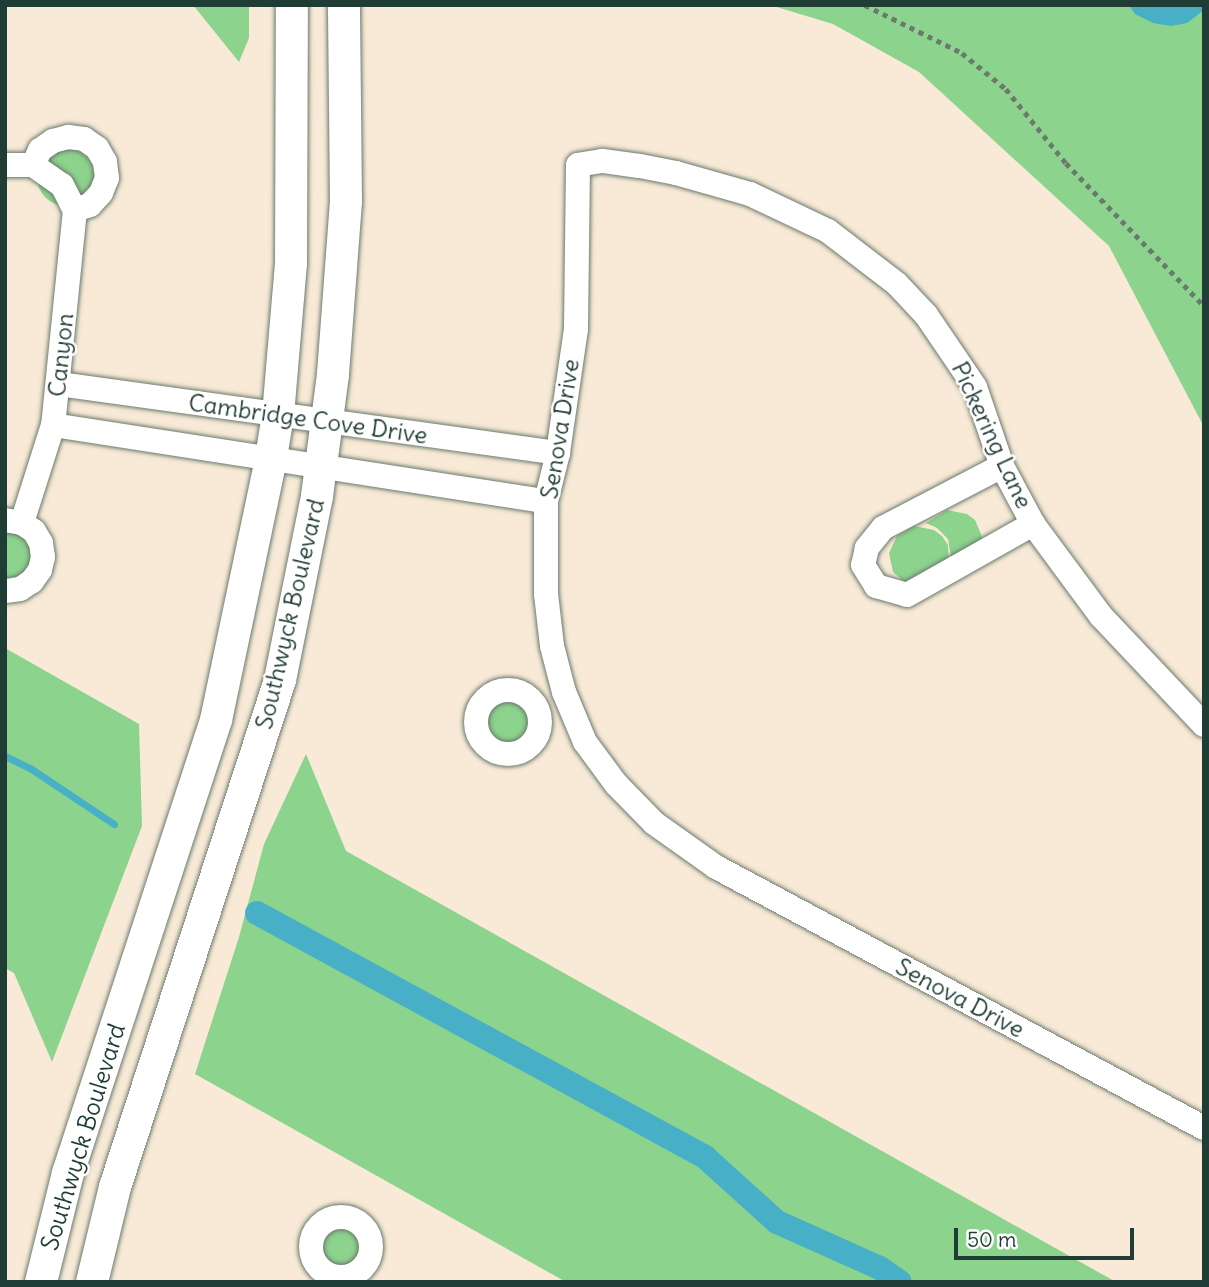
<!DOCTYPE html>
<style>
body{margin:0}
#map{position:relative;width:1209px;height:1287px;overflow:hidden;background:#f8ead7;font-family:Delius,sans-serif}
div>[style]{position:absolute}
.green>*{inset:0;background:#8cd38d}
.round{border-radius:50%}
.water>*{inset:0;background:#47b0c6}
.stream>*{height:7px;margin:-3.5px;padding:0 3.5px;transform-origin:3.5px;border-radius:3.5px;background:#47b0c6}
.canal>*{height:24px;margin:-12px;padding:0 12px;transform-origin:12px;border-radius:12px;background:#47b0c6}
.path>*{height:4.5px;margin-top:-2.25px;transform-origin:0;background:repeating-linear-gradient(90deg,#6b7a6d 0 5px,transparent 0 10px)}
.roads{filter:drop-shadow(0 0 2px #6b7a6d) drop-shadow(0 0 2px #6b7a6d)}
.minor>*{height:24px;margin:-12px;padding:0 12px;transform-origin:12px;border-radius:12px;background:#fff}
.minor>.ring{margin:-12px;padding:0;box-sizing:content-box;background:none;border:24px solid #fff;border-radius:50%}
.tertiary>*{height:32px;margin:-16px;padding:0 16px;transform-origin:16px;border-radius:16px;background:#fff}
span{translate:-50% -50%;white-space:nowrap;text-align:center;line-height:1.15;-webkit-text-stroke:5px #fff;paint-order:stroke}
.street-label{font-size:24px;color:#1f3d34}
.frame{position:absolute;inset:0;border:7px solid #1f3d34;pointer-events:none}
.scale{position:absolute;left:954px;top:1228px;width:180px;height:32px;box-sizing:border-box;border:4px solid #1f3d34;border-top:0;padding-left:9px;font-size:21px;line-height:24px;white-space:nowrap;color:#1f3d34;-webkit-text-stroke:5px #fff;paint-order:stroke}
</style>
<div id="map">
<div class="green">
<div style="clip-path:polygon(193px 5px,249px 5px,249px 38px,239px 62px)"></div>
<div style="clip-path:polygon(770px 5px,1204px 5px,1204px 427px,1109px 246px,919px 72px,833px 24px)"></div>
<div class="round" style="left:37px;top:148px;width:58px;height:58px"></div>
<div style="clip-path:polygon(947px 510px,967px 514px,975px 520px,983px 539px,951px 557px,948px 539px,937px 528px,926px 523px)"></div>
<div style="clip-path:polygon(5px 526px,29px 536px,36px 565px,5px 587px)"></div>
<div style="clip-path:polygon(914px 526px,934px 530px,942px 536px,948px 545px,949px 565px,907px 584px,893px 572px,889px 553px,897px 536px)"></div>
<div style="clip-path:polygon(5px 648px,139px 724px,142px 826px,52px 1062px,14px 973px,5px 968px)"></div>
<div class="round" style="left:477px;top:690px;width:60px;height:60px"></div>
<div style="clip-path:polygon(306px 754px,346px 851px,1116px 1282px,566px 1282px,195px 1074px,239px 937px,264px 844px)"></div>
<div class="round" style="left:313px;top:1227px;width:58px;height:58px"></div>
</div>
<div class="water">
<div style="clip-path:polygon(1129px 5px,1204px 5px,1204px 10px,1187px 23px,1171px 26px,1153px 23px,1135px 14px)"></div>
</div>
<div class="stream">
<div style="left:5px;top:756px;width:28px;rotate:26deg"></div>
<div style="left:30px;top:768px;width:101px;rotate:33.7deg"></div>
</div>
<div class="canal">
<div style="left:257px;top:913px;width:510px;rotate:28.57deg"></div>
<div style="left:705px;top:1157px;width:97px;rotate:42.1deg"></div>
<div style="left:777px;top:1222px;width:113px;rotate:24.1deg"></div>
<div style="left:880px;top:1268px;width:24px;rotate:35deg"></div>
</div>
<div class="path">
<div style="left:865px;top:5px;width:108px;rotate:26.3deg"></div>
<div style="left:962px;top:53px;width:57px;rotate:39.3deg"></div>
<div style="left:1006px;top:89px;width:95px;rotate:51deg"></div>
<div style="left:1066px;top:163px;width:199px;rotate:46deg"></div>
</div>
<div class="roads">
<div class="minor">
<div style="left:5px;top:165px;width:28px"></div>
<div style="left:33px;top:165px;width:35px;rotate:35deg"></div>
<div style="left:62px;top:185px;width:28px;rotate:63deg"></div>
<div style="left:75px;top:210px;width:216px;rotate:95.8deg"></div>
<div style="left:53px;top:425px;width:103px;rotate:107.6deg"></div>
<div style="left:33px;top:165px;width:17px;rotate:-65deg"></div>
<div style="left:40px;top:150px;width:16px;rotate:-35deg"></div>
<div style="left:53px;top:141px;width:16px;rotate:-15deg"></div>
<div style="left:68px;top:137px;width:16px;rotate:7deg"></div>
<div style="left:84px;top:139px;width:16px;rotate:35deg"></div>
<div style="left:97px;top:148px;width:16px;rotate:60deg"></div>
<div style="left:105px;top:162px;width:16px;rotate:83deg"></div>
<div style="left:107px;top:178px;width:16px;rotate:112deg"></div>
<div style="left:101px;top:193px;width:16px;rotate:133deg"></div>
<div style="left:90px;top:205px;width:16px;rotate:162deg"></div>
<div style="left:59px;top:384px;width:504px;rotate:7.87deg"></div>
<div style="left:53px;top:425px;width:499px;rotate:8.8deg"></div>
<div style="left:1002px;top:466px;width:134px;rotate:152.5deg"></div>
<div style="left:883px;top:528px;width:26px;rotate:129deg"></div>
<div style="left:867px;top:548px;width:17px;rotate:103deg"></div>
<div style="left:863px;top:565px;width:25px;rotate:58deg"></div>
<div style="left:876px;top:586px;width:32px;rotate:16deg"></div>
<div style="left:907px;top:595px;width:145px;rotate:-29.4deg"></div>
<div style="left:5px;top:520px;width:17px;rotate:10deg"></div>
<div style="left:22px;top:523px;width:14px;rotate:34deg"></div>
<div style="left:34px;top:531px;width:14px;rotate:60deg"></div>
<div style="left:41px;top:543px;width:14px;rotate:82deg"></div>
<div style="left:43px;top:557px;width:13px;rotate:103deg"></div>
<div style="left:40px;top:570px;width:14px;rotate:126deg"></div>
<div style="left:32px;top:581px;width:14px;rotate:146deg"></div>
<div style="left:20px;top:589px;width:15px;rotate:172deg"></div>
<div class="ring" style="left:476px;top:690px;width:40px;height:40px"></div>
<div style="left:1204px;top:725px;width:150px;rotate:-133.4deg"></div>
<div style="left:1101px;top:616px;width:114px;rotate:-126.5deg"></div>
<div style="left:1033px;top:524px;width:66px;rotate:-118.1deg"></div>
<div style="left:1002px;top:466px;width:83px;rotate:-108.9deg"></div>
<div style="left:975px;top:387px;width:87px;rotate:-124.2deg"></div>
<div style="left:926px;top:315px;width:42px;rotate:-133.1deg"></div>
<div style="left:897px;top:284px;width:87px;rotate:-142.5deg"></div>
<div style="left:828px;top:231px;width:86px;rotate:-154.6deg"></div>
<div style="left:750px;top:194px;width:77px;rotate:-164.2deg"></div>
<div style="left:676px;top:173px;width:38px;rotate:-169deg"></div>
<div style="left:639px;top:166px;width:37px;rotate:-172deg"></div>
<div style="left:602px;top:161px;width:24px;rotate:171deg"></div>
<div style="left:578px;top:165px;width:164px;rotate:90.7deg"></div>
<div style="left:576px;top:329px;width:125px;rotate:98.3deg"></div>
<div style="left:558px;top:453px;width:49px;rotate:104deg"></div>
<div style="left:546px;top:501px;width:93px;rotate:90deg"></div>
<div style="left:546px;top:594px;width:52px;rotate:83.4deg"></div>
<div style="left:552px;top:646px;width:48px;rotate:75.4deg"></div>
<div style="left:564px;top:692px;width:54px;rotate:67.2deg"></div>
<div style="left:585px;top:742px;width:52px;rotate:53.6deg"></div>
<div style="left:616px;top:784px;width:54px;rotate:45.7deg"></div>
<div style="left:654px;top:823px;width:76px;rotate:35.4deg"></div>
<div style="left:716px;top:867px;width:553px;rotate:28.14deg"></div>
<div class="ring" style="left:311px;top:1217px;width:36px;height:36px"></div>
</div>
<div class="tertiary">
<div style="left:41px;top:1282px;width:112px;rotate:-76.1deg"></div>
<div style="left:68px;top:1173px;width:477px;rotate:-71.9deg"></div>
<div style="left:216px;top:720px;width:268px;rotate:-78.1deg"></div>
<div style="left:271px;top:458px;width:44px;rotate:-80.8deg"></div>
<div style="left:278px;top:415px;width:152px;rotate:-85.1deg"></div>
<div style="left:291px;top:264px;width:259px;rotate:-89.8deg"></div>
<div style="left:92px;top:1282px;width:98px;rotate:-76.4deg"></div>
<div style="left:115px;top:1187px;width:533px;rotate:-71.97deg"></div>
<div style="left:280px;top:680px;width:188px;rotate:-78.6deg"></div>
<div style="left:317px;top:496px;width:123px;rotate:-82.5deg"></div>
<div style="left:333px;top:374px;width:172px;rotate:-85.7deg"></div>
<div style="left:346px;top:202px;width:197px;rotate:-90.6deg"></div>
</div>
</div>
<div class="street-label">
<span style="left:61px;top:355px;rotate:-84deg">Canyon</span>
<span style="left:308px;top:419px;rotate:8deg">Cambridge Cove Drive</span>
<span style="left:560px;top:429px;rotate:-81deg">Senova Drive</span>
<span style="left:992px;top:435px;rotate:65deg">Pickering Lane</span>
<span style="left:290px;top:614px;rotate:-77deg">Southwyck Boulevard</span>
<span style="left:960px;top:998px;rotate:28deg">Senova Drive</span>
<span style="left:83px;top:1137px;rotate:-73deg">Southwyck Boulevard</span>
</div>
<div class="frame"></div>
<div class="scale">50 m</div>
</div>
